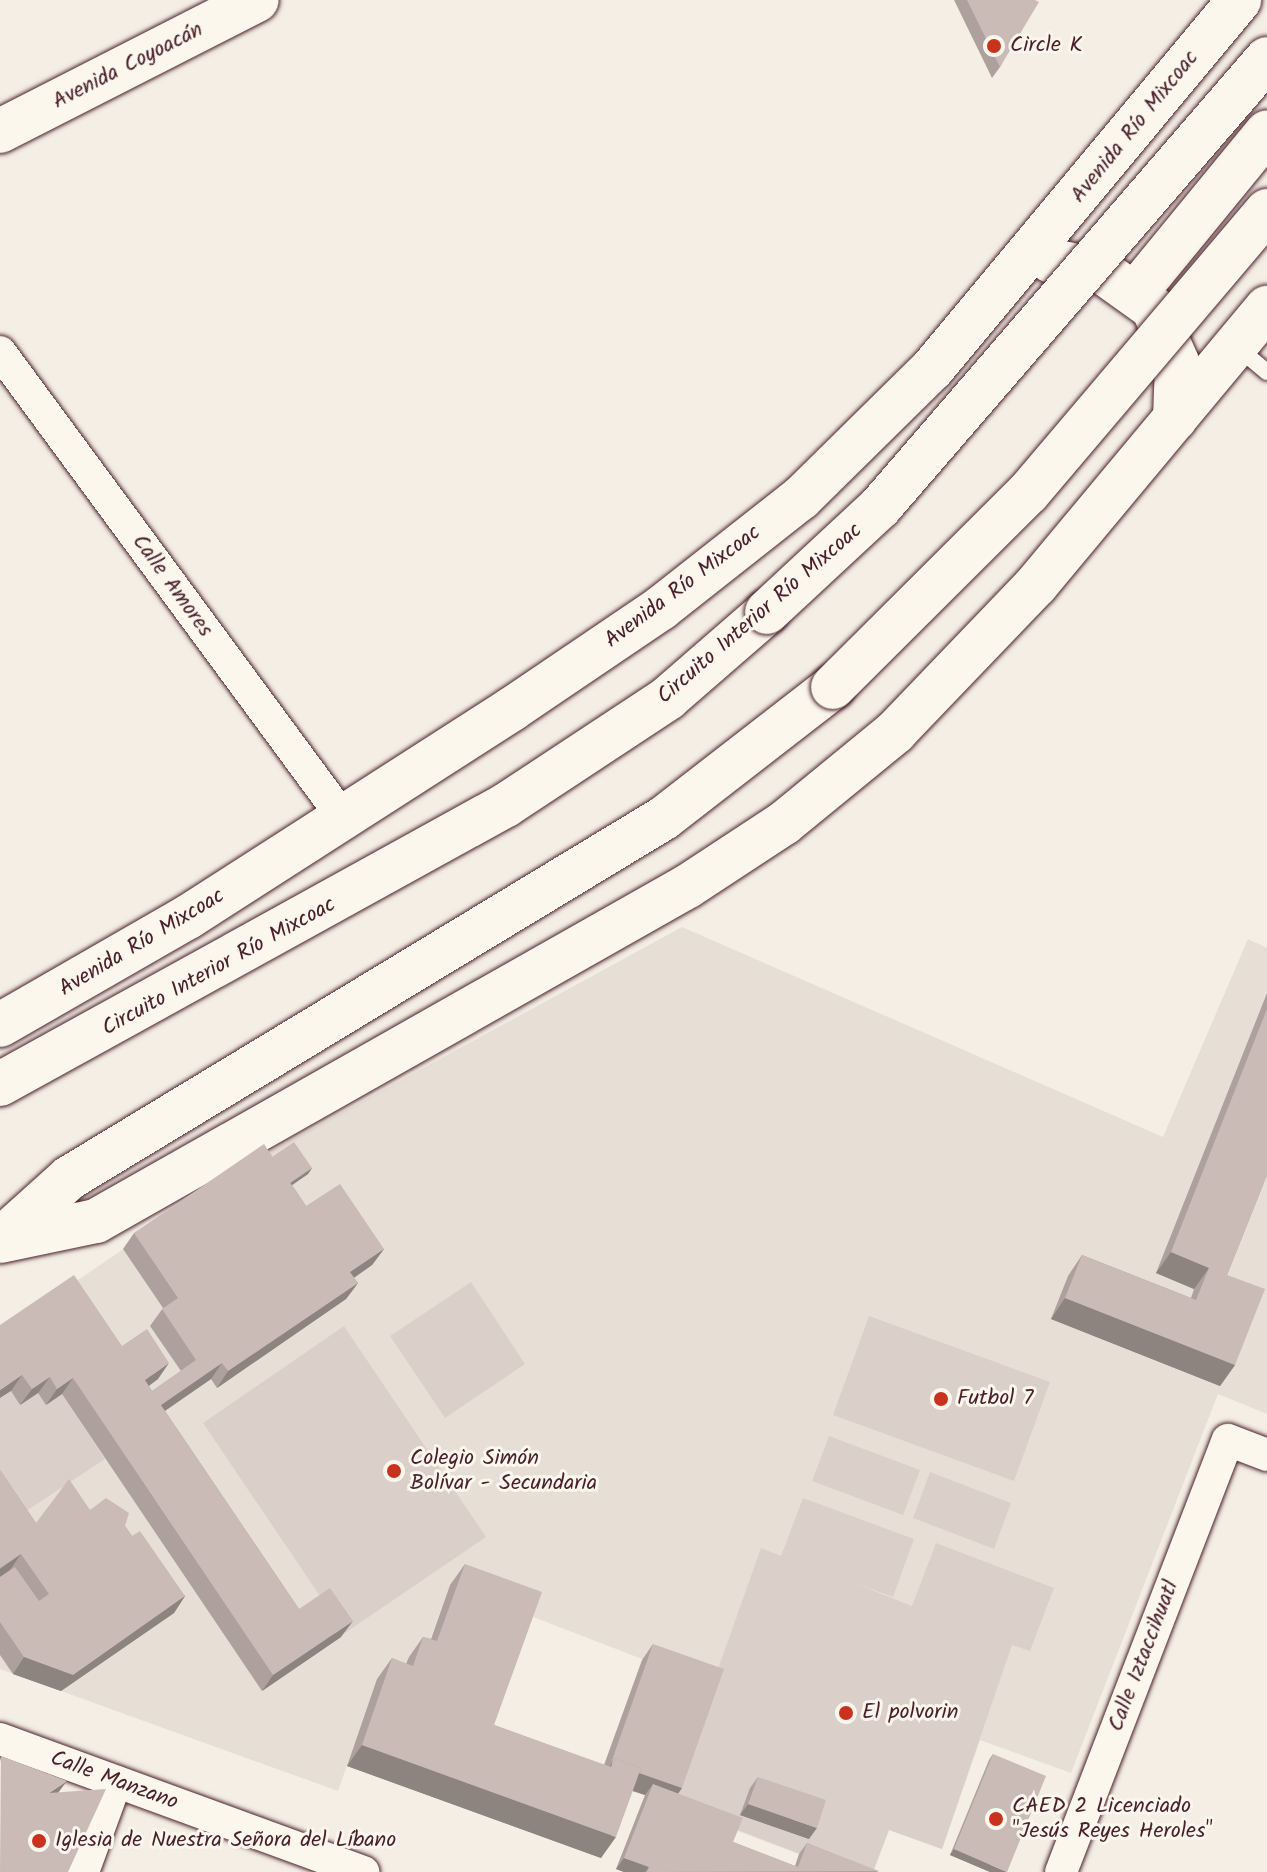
<!DOCTYPE html>
<meta charset="utf-8">
<style>
body{margin:0}
#map{position:relative;width:1267px;height:1872px;overflow:hidden;background:#f4eee4;font-family:Kalam,sans-serif}
div>[style]{position:absolute}
.built>*{inset:0;background:#e7dfd6}
.green>*{inset:0;background:#dbd0c9}
.roads{filter:drop-shadow(0 0 2px #4a1f2b) drop-shadow(0 0 2px #4a1f2b)}
.service>*{height:16px;margin:-8px;padding:0 8px;transform-origin:8px;border-radius:8px;background:#fbf7ec}
.minor>*{height:32px;margin:-16px;padding:0 16px;transform-origin:16px;border-radius:16px;background:#fbf7ec}
.secondary>*{height:44px;margin:-22px;padding:0 22px;transform-origin:22px;border-radius:22px;background:#fbf7ec}
.primary>*{height:44px;margin:-22px;padding:0 22px;transform-origin:22px;border-radius:22px;background:#fbf7ec}
.motorway>*{height:44px;margin:-22px;padding:0 22px;transform-origin:22px;border-radius:22px;background:#fbf7ec}
.bridges{filter:drop-shadow(0 0 2px #4a1f2b) drop-shadow(0 0 2px #4a1f2b)}
.motorway-bridge>*{height:44px;margin:-22px;padding:0 22px;transform-origin:22px;border-radius:22px;background:#fbf7ec}
.wall>*{inset:0;background:#aea19d}
.shaded-wall>*{inset:0;background:#8d837f}
.building>*{inset:0;background:#cabbb6}
.dots>*{width:22px;height:22px;translate:-50% -50%;box-sizing:border-box;border:4px solid #fbf7ec;border-radius:50%}
span{translate:-50% -50%;white-space:nowrap;text-align:center;line-height:1.15;-webkit-text-stroke:6px #fbf7ec;paint-order:stroke}
.poi-label{font-size:22px;color:#4a1f2b}
.left{translate:0 -50%;text-align:left}
.street-label{font-size:22px;color:#4a1f2b}
</style>
<div id="map">
<div class="built">
<div style="clip-path:polygon(682px 927px,1163px 1137px,1248px 939px,1267px 948px,1267px 1414px,1218px 1394px,1071px 1773px,980px 1740px,942px 1849px,889px 1830px,873px 1872px,847px 1872px,735px 1830px,712px 1686px,450px 1585px,422px 1662px,398px 1687px,377px 1680px,338px 1791px,0 1669px,0 1333px,253px 1161px)"></div>
</div>
<div class="green">
<div style="clip-path:polygon(471px 1282px,525px 1364px,445px 1418px,390px 1336px)"></div>
<div style="clip-path:polygon(869px 1316px,1050px 1382px,1014px 1481px,833px 1415px)"></div>
<div style="clip-path:polygon(344px 1326px,486px 1537px,345px 1633px,203px 1423px)"></div>
<div style="clip-path:polygon(11px 1391px,20px 1405px,38px 1393px,46px 1405px,62px 1394px,105px 1459px,11px 1521px,0 1504px,0 1398px)"></div>
<div style="clip-path:polygon(829px 1436px,920px 1470px,903px 1515px,812px 1481px)"></div>
<div style="clip-path:polygon(930px 1472px,1011px 1503px,994px 1549px,913px 1518px)"></div>
<div style="clip-path:polygon(803px 1498px,914px 1539px,893px 1597px,854px 1583px,912px 1606px,936px 1543px,1054px 1588px,1030px 1651px,1012px 1645px,942px 1849px,889px 1830px,873px 1872px,847px 1872px,670px 1804px,761px 1548px,781px 1556px)"></div>
</div>
<div class="roads">
<div class="service">
<div style="left:1237px;top:347px;width:39px;rotate:40deg"></div>
</div>
<div class="minor">
<div style="left:0;top:352px;width:580px;rotate:53.62deg"></div>
<div style="left:0;top:1739px;width:387px;rotate:20.1deg"></div>
<div style="left:83px;top:1872px;width:96px;rotate:-69.9deg"></div>
<div style="left:1061px;top:1872px;width:463px;rotate:-68.9deg"></div>
<div style="left:1228px;top:1440px;width:42px;rotate:21deg"></div>
</div>
<div class="secondary">
<div style="left:1051px;top:261px;width:50px;rotate:10.4deg"></div>
<div style="left:1100px;top:270px;width:65px;rotate:35.6deg"></div>
<div style="left:1153px;top:308px;width:59px;rotate:66deg"></div>
<div style="left:1177px;top:362px;width:57px;rotate:92deg"></div>
<div style="left:1137px;top:291px;width:205px;rotate:-50.7deg"></div>
<div style="left:0;top:1025px;width:217px;rotate:-29.9deg"></div>
<div style="left:188px;top:917px;width:385px;rotate:-32.7deg"></div>
<div style="left:512px;top:709px;width:180px;rotate:-34.1deg"></div>
<div style="left:661px;top:608px;width:178px;rotate:-38.2deg"></div>
<div style="left:801px;top:498px;width:184px;rotate:-44.6deg"></div>
<div style="left:932px;top:369px;width:480px;rotate:-50.2deg"></div>
<div style="left:0;top:1241px;width:98px;rotate:-11.8deg"></div>
<div style="left:96px;top:1221px;width:680px;rotate:-29.5deg"></div>
<div style="left:688px;top:886px;width:115px;rotate:-33.3deg"></div>
<div style="left:784px;top:823px;width:144px;rotate:-39.3deg"></div>
<div style="left:895px;top:732px;width:204px;rotate:-46.2deg"></div>
<div style="left:1036px;top:585px;width:361px;rotate:-50.2deg"></div>
</div>
<div class="primary">
<div style="left:0;top:131px;width:288px;rotate:-27deg"></div>
</div>
<div class="motorway">
<div style="left:0;top:1084px;width:578px;rotate:-28.87deg"></div>
<div style="left:506px;top:805px;width:194px;rotate:-33.4deg"></div>
<div style="left:668px;top:698px;width:131px;rotate:-41deg"></div>
<div style="left:0;top:1240px;width:93px;rotate:-41.9deg"></div>
<div style="left:69px;top:1178px;width:695px;rotate:-31.18deg"></div>
<div style="left:664px;top:818px;width:214px;rotate:-37.8deg"></div>
</div>
</div>
<div class="bridges">
<div class="motorway-bridge">
<div style="left:767px;top:612px;width:154px;rotate:-42.9deg"></div>
<div style="left:880px;top:507px;width:592px;rotate:-49.18deg"></div>
<div style="left:833px;top:687px;width:275px;rotate:-44.9deg"></div>
<div style="left:1028px;top:493px;width:370px;rotate:-49.7deg"></div>
</div>
</div>
<div class="wall">
<div style="clip-path:polygon(954px 0,1035px 0,1000px 67px,992px 78px)"></div>
<div style="clip-path:polygon(1267px 993px,1267px 1175px,1227px 1275px,1235px 1365px,1220px 1386px,1051px 1319px,1068px 1276px,1082px 1255px,1191px 1298px,1194px 1289px,1156px 1273px)"></div>
<div style="clip-path:polygon(272px 1157px,312px 1168px,308px 1174px,292px 1185px,306px 1206px,384px 1249px,372px 1265px,354px 1278px,358px 1283px,346px 1299px,217px 1388px,211px 1379px,165px 1411px,299px 1609px,341px 1637px,262px 1691px,62px 1394px,46px 1405px,38px 1393px,20px 1405px,11px 1391px,0 1325px,122px 1346px,158px 1379px,149px 1386px,152px 1391px,181px 1371px,150px 1326px,163px 1308px,123px 1249px,134px 1233px)"></div>
<div style="clip-path:polygon(0 1470px,36px 1523px,90px 1510px,125px 1526px,132px 1536px,185px 1596px,174px 1613px,61px 1691px,13px 1674px,0 1655px)"></div>
<div style="clip-path:polygon(465px 1564px,494px 1725px,604px 1765px,642px 1660px,653px 1644px,682px 1788px,678px 1794px,733px 1842px,795px 1866px,799px 1854px,807px 1843px,879px 1872px,624px 1872px,616px 1869px,645px 1795px,632px 1791px,601px 1858px,347px 1766px,377px 1679px,392px 1658px,406px 1664px,409px 1657px,423px 1637px,431px 1639px,450px 1585px)"></div>
<div style="clip-path:polygon(993px 1754px,990px 1872px,950px 1855px,989px 1760px)"></div>
<div style="clip-path:polygon(758px 1777px,809px 1839px,740px 1815px,750px 1788px)"></div>
</div>
<div class="shaded-wall">
<div style="clip-path:polygon(312px 1168px,308px 1174px,282px 1192px,286px 1186px)"></div>
<div style="clip-path:polygon(384px 1249px,372px 1265px,339px 1288px,350px 1272px)"></div>
<div style="clip-path:polygon(1171px 1252px,1209px 1268px,1194px 1289px,1156px 1273px)"></div>
<div style="clip-path:polygon(358px 1283px,346px 1299px,217px 1388px,228px 1371px)"></div>
<div style="clip-path:polygon(1065px 1298px,1235px 1365px,1220px 1386px,1051px 1319px)"></div>
<div style="clip-path:polygon(169px 1363px,158px 1379px,133px 1397px,145px 1380px)"></div>
<div style="clip-path:polygon(222px 1363px,211px 1379px,150px 1421px,161px 1405px)"></div>
<div style="clip-path:polygon(22px 1375px,11px 1391px,0 1398px,0 1390px)"></div>
<div style="clip-path:polygon(50px 1377px,38px 1393px,20px 1405px,32px 1389px)"></div>
<div style="clip-path:polygon(73px 1378px,62px 1394px,46px 1405px,57px 1389px)"></div>
<div style="clip-path:polygon(21px 1554px,10px 1570px,0 1577px,0 1569px)"></div>
<div style="clip-path:polygon(185px 1596px,174px 1613px,61px 1691px,13px 1674px,24px 1657px)"></div>
<div style="clip-path:polygon(353px 1621px,341px 1637px,262px 1691px,273px 1675px)"></div>
<div style="clip-path:polygon(362px 1745px,616px 1837px,601px 1858px,347px 1766px)"></div>
<div style="clip-path:polygon(612px 1763px,682px 1788px,670px 1804px,653px 1784px,645px 1795px,602px 1780px)"></div>
<div style="clip-path:polygon(67px 1781px,55px 1797px,49px 1793px)"></div>
<div style="clip-path:polygon(748px 1804px,817px 1828px,809px 1839px,740px 1815px)"></div>
<div style="clip-path:polygon(954px 1849px,1007px 1872px,990px 1872px,950px 1855px)"></div>
<div style="clip-path:polygon(624px 1858px,649px 1867px,645px 1872px,624px 1872px,616px 1869px)"></div>
</div>
<div class="building">
<div style="clip-path:polygon(967px 0,1035px 0,1039px 2px,1000px 67px)"></div>
<div style="clip-path:polygon(1267px 1009px,1267px 1175px,1227px 1275px,1265px 1289px,1235px 1365px,1065px 1298px,1082px 1255px,1196px 1300px,1209px 1268px,1171px 1252px)"></div>
<div style="clip-path:polygon(294px 1142px,312px 1168px,290px 1183px,272px 1157px)"></div>
<div style="clip-path:polygon(264px 1144px,306px 1206px,340px 1184px,384px 1249px,350px 1272px,358px 1283px,228px 1371px,222px 1363px,161px 1405px,299px 1609px,330px 1588px,353px 1621px,273px 1675px,73px 1378px,57px 1389px,50px 1377px,32px 1389px,22px 1375px,0 1390px,0 1325px,74px 1275px,122px 1346px,147px 1329px,169px 1363px,145px 1380px,152px 1391px,196px 1360px,162px 1309px,178px 1298px,134px 1233px)"></div>
<div style="clip-path:polygon(0 1470px,36px 1523px,69px 1479px,90px 1510px,106px 1498px,129px 1513px,125px 1526px,132px 1536px,140px 1531px,185px 1596px,73px 1675px,24px 1657px,0 1622px,0 1577px,15px 1567px,39px 1601px,49px 1594px,21px 1554px,0 1568px)"></div>
<div style="clip-path:polygon(465px 1564px,542px 1592px,494px 1725px,611px 1767px,614px 1758px,641px 1768px,616px 1837px,362px 1745px,392px 1658px,413px 1666px,423px 1637px,437px 1641px)"></div>
<div style="clip-path:polygon(653px 1644px,724px 1669px,682px 1788px,639px 1773px,641px 1768px,614px 1758px,611px 1763px)"></div>
<div style="clip-path:polygon(993px 1754px,1046px 1776px,1007px 1872px,954px 1849px)"></div>
<div style="clip-path:polygon(1px 1756px,67px 1781px,49px 1793px,106px 1789px,68px 1872px,0 1872px)"></div>
<div style="clip-path:polygon(758px 1777px,826px 1800px,817px 1828px,748px 1804px)"></div>
<div style="clip-path:polygon(653px 1784px,743px 1818px,733px 1842px,798px 1867px,807px 1843px,879px 1871px,647px 1872px,649px 1867px,624px 1858px)"></div>
</div>
<div class="dots">
<div style="left:994px;top:46px;background:#c8321e"></div>
<div style="left:941px;top:1399px;background:#c8321e"></div>
<div style="left:394px;top:1471px;background:#c8321e"></div>
<div style="left:846px;top:1713px;background:#c8321e"></div>
<div style="left:996px;top:1819px;background:#c8321e"></div>
<div style="left:39px;top:1841px;background:#c8321e"></div>
</div>
<div class="poi-label">
<span class="left" style="left:1010px;top:46px">Circle K</span>
<span class="left" style="left:957px;top:1399px">Futbol 7</span>
<span class="left" style="left:410px;top:1471px">Colegio Simón<br>Bolívar - Secundaria</span>
<span class="left" style="left:862px;top:1713px">El polvorin</span>
<span class="left" style="left:1012px;top:1819px">CAED 2 Licenciado<br>"Jesús Reyes Heroles"</span>
<span class="left" style="left:55px;top:1841px">Iglesia de Nuestra Señora del Líbano</span>
</div>
<div class="street-label">
<span style="left:128px;top:66px;rotate:-27deg">Avenida Coyoacán</span>
<span style="left:1135px;top:127px;rotate:-51deg">Avenida Río Mixcoac</span>
<span style="left:172px;top:586px;rotate:54deg">Calle Amores</span>
<span style="left:683px;top:587px;rotate:-37deg">Avenida Río Mixcoac</span>
<span style="left:760px;top:614px;rotate:-41deg">Circuito Interior Río Mixcoac</span>
<span style="left:142px;top:943px;rotate:-31deg">Avenida Río Mixcoac</span>
<span style="left:219px;top:967px;rotate:-29deg">Circuito Interior Río Mixcoac</span>
<span style="left:1144px;top:1656px;rotate:-69deg">Calle Iztaccihuatl</span>
<span style="left:114px;top:1781px;rotate:20deg">Calle Manzano</span>
</div>
</div>
